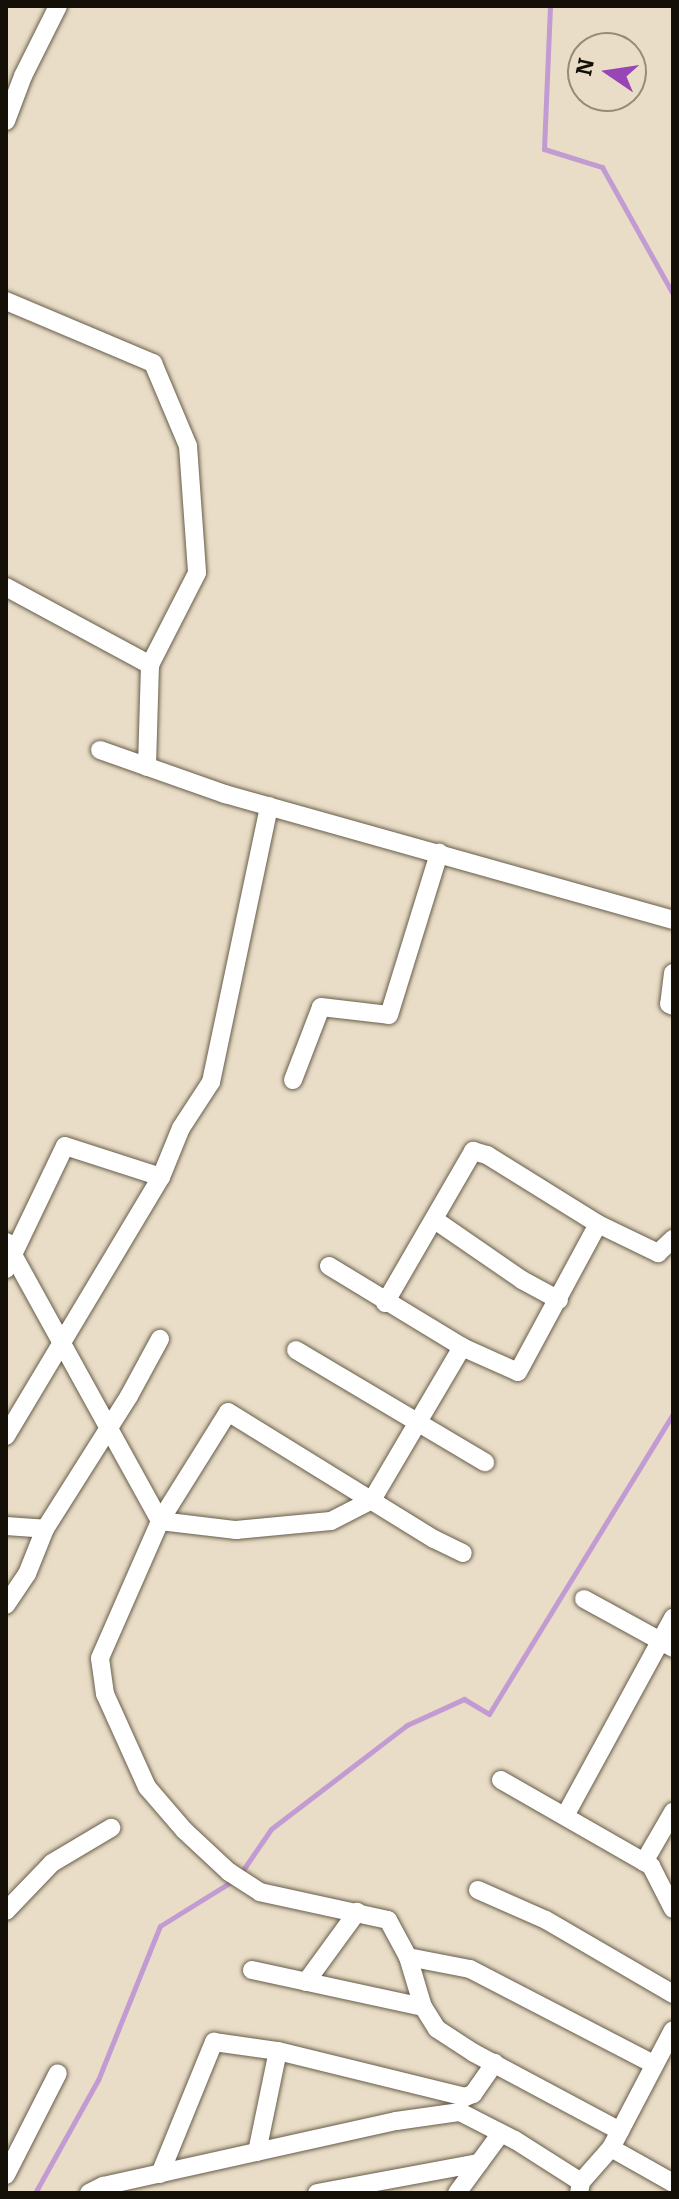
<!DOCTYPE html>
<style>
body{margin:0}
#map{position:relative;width:679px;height:2199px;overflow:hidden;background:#e9ddc7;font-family:Bitter,serif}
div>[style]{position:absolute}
.stream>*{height:5px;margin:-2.5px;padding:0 2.5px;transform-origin:2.5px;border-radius:2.5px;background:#c29bd2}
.roads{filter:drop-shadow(0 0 2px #675d4a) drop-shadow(0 0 2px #675d4a)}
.minor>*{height:18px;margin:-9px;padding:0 9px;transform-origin:9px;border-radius:9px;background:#fff}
span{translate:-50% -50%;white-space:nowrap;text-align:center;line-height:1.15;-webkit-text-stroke:8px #e9ddc7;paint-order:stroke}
.frame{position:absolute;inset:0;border:8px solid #141008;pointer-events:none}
.north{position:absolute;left:567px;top:32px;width:80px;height:80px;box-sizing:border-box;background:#e9ddc7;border:2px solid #948b7b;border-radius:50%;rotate:283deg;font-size:22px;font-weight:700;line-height:32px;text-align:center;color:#141008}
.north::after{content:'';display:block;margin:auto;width:28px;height:36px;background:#9846b5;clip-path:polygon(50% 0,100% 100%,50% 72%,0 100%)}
</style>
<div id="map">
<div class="stream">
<div style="left:550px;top:6px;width:143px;rotate:92.4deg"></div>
<div style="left:544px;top:149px;width:61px;rotate:17.2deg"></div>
<div style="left:602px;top:167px;width:145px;rotate:60.8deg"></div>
<div style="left:241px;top:1873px;width:53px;rotate:-55.7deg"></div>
<div style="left:271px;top:1829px;width:171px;rotate:-37.4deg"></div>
<div style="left:407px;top:1725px;width:63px;rotate:-24.5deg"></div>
<div style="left:464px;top:1699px;width:29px;rotate:31deg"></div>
<div style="left:489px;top:1714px;width:352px;rotate:-58.5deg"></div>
<div style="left:35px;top:2193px;width:129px;rotate:-60.9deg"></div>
<div style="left:98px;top:2080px;width:166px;rotate:-68.1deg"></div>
<div style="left:160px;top:1926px;width:87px;rotate:-31.9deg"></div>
</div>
<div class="roads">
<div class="minor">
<div style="left:6px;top:121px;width:48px;rotate:-69.3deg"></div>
<div style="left:23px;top:76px;width:78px;rotate:-63.4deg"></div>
<div style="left:6px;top:301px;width:160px;rotate:22.9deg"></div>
<div style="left:153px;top:363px;width:90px;rotate:67.1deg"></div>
<div style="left:188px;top:446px;width:127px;rotate:85.9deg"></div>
<div style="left:197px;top:573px;width:103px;rotate:117.1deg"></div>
<div style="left:150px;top:665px;width:102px;rotate:91.7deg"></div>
<div style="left:6px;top:587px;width:164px;rotate:28.4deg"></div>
<div style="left:100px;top:750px;width:133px;rotate:19.4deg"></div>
<div style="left:225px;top:794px;width:465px;rotate:15.7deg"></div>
<div style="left:673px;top:973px;width:31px;rotate:97deg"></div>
<div style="left:669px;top:1004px;width:4px;rotate:27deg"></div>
<div style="left:293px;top:1080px;width:78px;rotate:-69deg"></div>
<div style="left:321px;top:1007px;width:68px;rotate:6.7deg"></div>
<div style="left:389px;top:1015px;width:170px;rotate:-72.8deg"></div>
<div style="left:161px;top:1177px;width:53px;rotate:-67.8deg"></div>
<div style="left:181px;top:1128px;width:55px;rotate:-56.9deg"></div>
<div style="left:211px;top:1082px;width:282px;rotate:-78.1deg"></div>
<div style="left:435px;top:1220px;width:106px;rotate:34.6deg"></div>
<div style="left:522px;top:1280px;width:42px;rotate:28.4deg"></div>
<div style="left:6px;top:1242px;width:319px;rotate:61.1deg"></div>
<div style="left:160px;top:1521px;width:77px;rotate:6.8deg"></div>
<div style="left:236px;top:1530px;width:95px;rotate:-5.4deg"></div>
<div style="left:331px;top:1521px;width:46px;rotate:-27.1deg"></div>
<div style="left:372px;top:1500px;width:178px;rotate:-59.5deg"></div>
<div style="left:329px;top:1266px;width:156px;rotate:31.3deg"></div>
<div style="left:462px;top:1347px;width:61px;rotate:24.1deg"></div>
<div style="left:518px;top:1372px;width:168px;rotate:-61.6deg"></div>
<div style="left:6px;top:1269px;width:136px;rotate:-64.4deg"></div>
<div style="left:65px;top:1146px;width:101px;rotate:17.9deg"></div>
<div style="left:161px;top:1177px;width:302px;rotate:120.9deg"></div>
<div style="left:385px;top:1303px;width:176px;rotate:-59.9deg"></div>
<div style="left:473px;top:1151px;width:15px;rotate:16deg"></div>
<div style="left:487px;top:1155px;width:131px;rotate:31.9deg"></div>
<div style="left:598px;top:1224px;width:67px;rotate:25.8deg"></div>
<div style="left:658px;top:1253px;width:21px;rotate:-43deg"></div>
<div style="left:296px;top:1350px;width:220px;rotate:30.7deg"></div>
<div style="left:6px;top:1526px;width:39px;rotate:4deg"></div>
<div style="left:584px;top:1599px;width:102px;rotate:28.8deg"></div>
<div style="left:6px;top:1605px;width:37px;rotate:-56deg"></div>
<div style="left:27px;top:1574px;width:48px;rotate:-68.2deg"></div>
<div style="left:45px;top:1529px;width:157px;rotate:-57.7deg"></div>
<div style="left:129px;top:1396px;width:65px;rotate:-61.5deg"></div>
<div style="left:501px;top:1780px;width:173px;rotate:29.8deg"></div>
<div style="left:651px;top:1866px;width:48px;rotate:62.9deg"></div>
<div style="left:565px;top:1816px;width:226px;rotate:-61.4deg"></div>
<div style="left:644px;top:1862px;width:58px;rotate:-59.9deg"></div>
<div style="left:478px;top:1890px;width:74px;rotate:23.8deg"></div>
<div style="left:546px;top:1920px;width:147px;rotate:30.2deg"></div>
<div style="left:6px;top:1911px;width:66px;rotate:-46.2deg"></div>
<div style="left:52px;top:1863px;width:69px;rotate:-30.7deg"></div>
<div style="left:408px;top:1957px;width:42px;rotate:-118.4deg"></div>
<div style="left:388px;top:1920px;width:131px;rotate:-167.7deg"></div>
<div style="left:260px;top:1892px;width:37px;rotate:-147deg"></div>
<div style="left:229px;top:1872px;width:62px;rotate:-137deg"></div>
<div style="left:184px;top:1830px;width:57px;rotate:-130.7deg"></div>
<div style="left:147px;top:1787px;width:102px;rotate:-114.3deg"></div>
<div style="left:105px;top:1694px;width:36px;rotate:-98deg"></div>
<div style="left:100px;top:1658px;width:150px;rotate:-66.3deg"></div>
<div style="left:160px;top:1521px;width:128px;rotate:-58deg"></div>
<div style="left:228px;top:1412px;width:242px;rotate:31.7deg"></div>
<div style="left:434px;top:1539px;width:32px;rotate:26deg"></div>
<div style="left:252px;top:1970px;width:175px;rotate:12.2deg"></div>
<div style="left:306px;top:1982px;width:87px;rotate:-53.9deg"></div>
<div style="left:620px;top:2131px;width:166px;rotate:-151.9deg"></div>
<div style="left:474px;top:2053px;width:44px;rotate:-147deg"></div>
<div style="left:437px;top:2029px;width:26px;rotate:-122deg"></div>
<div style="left:423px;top:2007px;width:52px;rotate:-106.7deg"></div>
<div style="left:408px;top:1957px;width:63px;rotate:11deg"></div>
<div style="left:470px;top:1969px;width:206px;rotate:27.4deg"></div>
<div style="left:611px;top:2148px;width:71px;rotate:29.4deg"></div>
<div style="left:257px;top:2152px;width:103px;rotate:-78.3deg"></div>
<div style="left:160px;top:2174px;width:143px;rotate:-67.8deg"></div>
<div style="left:214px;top:2042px;width:65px;rotate:8deg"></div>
<div style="left:278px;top:2051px;width:193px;rotate:13.8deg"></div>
<div style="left:465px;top:2097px;width:9px;rotate:-21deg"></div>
<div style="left:473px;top:2094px;width:38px;rotate:-55deg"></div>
<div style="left:6px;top:2175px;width:114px;rotate:-63deg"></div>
<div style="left:581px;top:2182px;width:45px;rotate:-48.6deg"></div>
<div style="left:611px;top:2148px;width:133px;rotate:-62.3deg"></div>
<div style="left:89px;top:2193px;width:16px;rotate:-27deg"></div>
<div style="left:103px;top:2186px;width:300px;rotate:-12.5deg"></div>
<div style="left:396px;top:2121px;width:65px;rotate:-8deg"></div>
<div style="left:460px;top:2112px;width:62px;rotate:27deg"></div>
<div style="left:515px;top:2140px;width:78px;rotate:32.5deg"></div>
<div style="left:581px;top:2182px;width:11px;rotate:100deg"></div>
<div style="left:317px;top:2193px;width:165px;rotate:-10.5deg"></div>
<div style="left:457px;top:2193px;width:74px;rotate:-53.7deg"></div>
</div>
</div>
<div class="frame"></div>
<div class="north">N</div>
</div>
